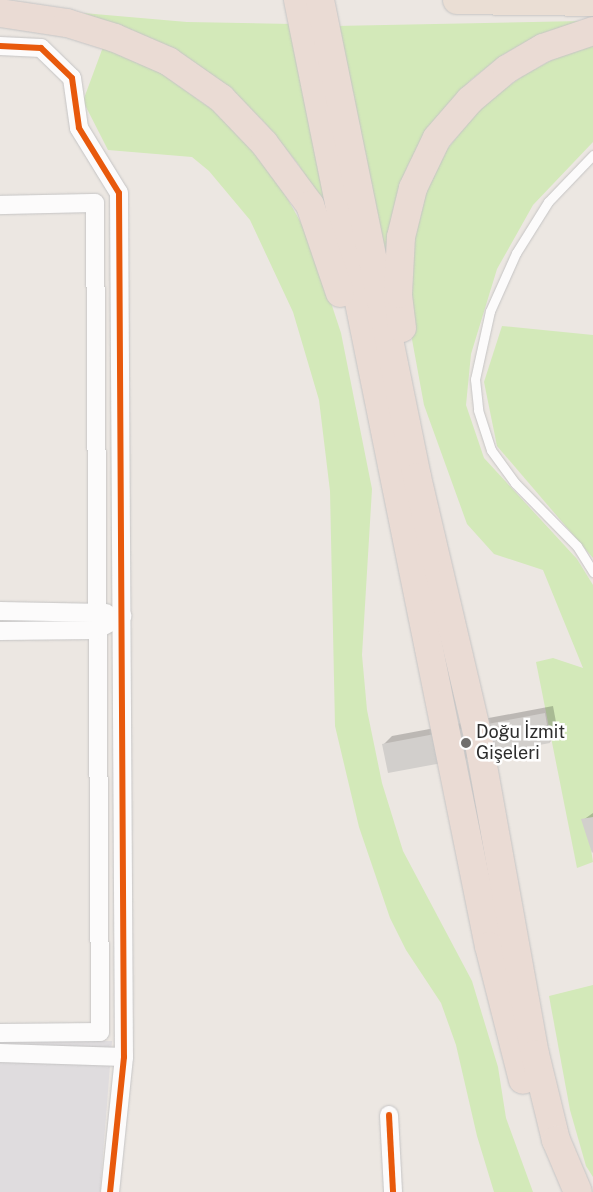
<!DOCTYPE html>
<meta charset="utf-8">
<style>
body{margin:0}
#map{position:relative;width:593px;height:1192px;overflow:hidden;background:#ece7e2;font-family:"Public Sans",sans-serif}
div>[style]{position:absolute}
.industrial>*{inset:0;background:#dfdcde}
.green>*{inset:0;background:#d3e9b9}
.shadow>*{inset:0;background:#0003}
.building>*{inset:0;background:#d2cfcc}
.roads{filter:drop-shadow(0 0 1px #c5c4c4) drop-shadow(0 0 1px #c5c4c4)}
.service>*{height:9px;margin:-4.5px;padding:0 4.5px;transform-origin:4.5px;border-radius:4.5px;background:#fcfbfb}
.minor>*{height:18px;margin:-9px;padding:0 9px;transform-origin:9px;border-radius:9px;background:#fcfbfb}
.trunk>*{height:28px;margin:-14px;padding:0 14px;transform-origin:14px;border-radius:14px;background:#eaded4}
.motorway>*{height:28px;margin:-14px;padding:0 14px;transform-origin:14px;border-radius:14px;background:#eadbd4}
.cycleway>*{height:6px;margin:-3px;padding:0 3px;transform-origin:3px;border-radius:3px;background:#e8590c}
.dots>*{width:14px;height:14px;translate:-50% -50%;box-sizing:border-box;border:2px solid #fff;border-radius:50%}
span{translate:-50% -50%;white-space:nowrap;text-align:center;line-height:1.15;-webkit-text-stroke:5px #fff;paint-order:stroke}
.poi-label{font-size:18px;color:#2d2d2d}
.left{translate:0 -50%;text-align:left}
</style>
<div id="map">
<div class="industrial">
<div style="clip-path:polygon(0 1041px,112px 1041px,100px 1192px,0 1192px)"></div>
</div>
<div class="green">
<div style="clip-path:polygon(83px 13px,187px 22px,292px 24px,334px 239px,321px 201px,298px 164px,264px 122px,230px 89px,122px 27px)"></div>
<div style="clip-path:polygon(582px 21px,529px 40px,501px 56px,472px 79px,446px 106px,408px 165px,395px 203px,387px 275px,335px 26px)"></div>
<div style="clip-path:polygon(593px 43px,593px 142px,533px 205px,497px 269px,471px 354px,466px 405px,484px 458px,577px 559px,593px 585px,593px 817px,589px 837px,593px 862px,577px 868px,536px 662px,553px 658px,583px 668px,543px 570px,494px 554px,467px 524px,424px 405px,409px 323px,408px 247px,420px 198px,445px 152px,482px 105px,524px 75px,576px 47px)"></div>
<div style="clip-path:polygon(103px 47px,155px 69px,213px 110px,249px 144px,286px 196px,310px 239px,341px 333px,372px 489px,362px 655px,367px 710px,382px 783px,403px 851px,472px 981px,498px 1067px,506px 1118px,533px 1192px,494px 1192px,477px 1136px,456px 1045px,441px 1003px,406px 950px,390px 918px,359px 827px,335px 726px,330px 491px,319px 400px,293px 312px,250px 220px,209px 171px,192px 157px,108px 150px,83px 101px)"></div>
<div style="clip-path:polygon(502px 326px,593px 335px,593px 558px,497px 446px,484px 382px)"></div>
<div style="clip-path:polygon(593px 985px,593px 1177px,586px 1166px,570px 1110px,549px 996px)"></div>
</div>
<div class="shadow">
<div style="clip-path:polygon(553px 706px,558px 733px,550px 742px,384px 744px,392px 736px)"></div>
<div style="clip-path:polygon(593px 813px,593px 851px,583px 820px)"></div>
</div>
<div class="building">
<div style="clip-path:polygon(545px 713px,550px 743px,388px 773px,382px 744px)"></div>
<div style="clip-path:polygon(593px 817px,593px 852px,592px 853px,581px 819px)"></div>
</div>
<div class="roads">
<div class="service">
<div style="left:593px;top:155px;width:65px;rotate:133.8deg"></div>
<div style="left:548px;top:202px;width:60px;rotate:122.1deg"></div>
<div style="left:516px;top:253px;width:64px;rotate:114.1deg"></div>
<div style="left:490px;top:311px;width:70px;rotate:102.4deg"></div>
<div style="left:475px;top:379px;width:31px;rotate:84deg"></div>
<div style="left:478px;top:410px;width:42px;rotate:72deg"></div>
<div style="left:491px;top:450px;width:41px;rotate:54deg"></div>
<div style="left:515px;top:483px;width:88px;rotate:45.5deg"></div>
<div style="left:577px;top:546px;width:31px;rotate:58deg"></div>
</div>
<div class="minor">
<div style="left:0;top:46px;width:41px;rotate:2.8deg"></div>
<div style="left:41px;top:48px;width:43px;rotate:44.1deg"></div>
<div style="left:72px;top:78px;width:50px;rotate:82deg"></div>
<div style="left:79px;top:128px;width:76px;rotate:58.4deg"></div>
<div style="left:119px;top:193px;width:864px;rotate:89.67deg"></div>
<div style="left:124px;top:1057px;width:136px;rotate:95.9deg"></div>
<div style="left:0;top:205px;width:95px;rotate:-1.2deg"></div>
<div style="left:95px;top:203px;width:829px;rotate:89.65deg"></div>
<div style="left:100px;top:1032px;width:100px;rotate:179.4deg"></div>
<div style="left:0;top:611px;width:106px;rotate:1.1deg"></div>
<div style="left:0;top:631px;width:96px;rotate:-0.6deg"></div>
<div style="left:96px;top:630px;width:30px;rotate:-28deg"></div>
<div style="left:0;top:1053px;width:124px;rotate:1.8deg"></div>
<div style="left:389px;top:1115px;width:77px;rotate:87deg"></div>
</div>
<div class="trunk">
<div style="left:457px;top:0;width:136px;rotate:0.8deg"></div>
</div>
<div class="motorway">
<div style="left:298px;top:0;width:965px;rotate:78.59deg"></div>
<div style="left:489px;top:946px;width:138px;rotate:75.8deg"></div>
<div style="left:320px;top:0;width:487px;rotate:78.5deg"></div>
<div style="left:417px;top:477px;width:268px;rotate:76.8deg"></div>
<div style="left:478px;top:738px;width:321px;rotate:79.8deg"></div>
<div style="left:535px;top:1054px;width:89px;rotate:76.3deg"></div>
<div style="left:556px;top:1140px;width:56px;rotate:67.1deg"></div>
<div style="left:0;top:13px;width:68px;rotate:8.5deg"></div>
<div style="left:67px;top:23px;width:50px;rotate:17.4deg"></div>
<div style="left:115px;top:38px;width:58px;rotate:23.5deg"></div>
<div style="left:168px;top:61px;width:65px;rotate:34.9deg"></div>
<div style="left:221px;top:98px;width:62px;rotate:46.3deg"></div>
<div style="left:264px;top:143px;width:77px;rotate:53.4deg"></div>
<div style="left:310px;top:205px;width:93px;rotate:71.2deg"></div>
<div style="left:402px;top:328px;width:34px;rotate:-97deg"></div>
<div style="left:398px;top:294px;width:57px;rotate:-87deg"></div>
<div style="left:401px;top:237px;width:50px;rotate:-76.2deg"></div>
<div style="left:413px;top:188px;width:55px;rotate:-64.4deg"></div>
<div style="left:437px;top:138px;width:50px;rotate:-49deg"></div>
<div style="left:470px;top:100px;width:48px;rotate:-40deg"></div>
<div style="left:507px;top:69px;width:42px;rotate:-30.3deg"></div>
<div style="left:543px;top:48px;width:53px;rotate:-18.8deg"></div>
</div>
</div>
<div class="cycleway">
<div style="left:0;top:46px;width:41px;rotate:2.8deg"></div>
<div style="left:41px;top:48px;width:43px;rotate:44.1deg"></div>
<div style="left:72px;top:78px;width:50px;rotate:82deg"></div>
<div style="left:79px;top:128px;width:76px;rotate:58.4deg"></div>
<div style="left:119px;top:193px;width:864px;rotate:89.67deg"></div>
<div style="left:124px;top:1057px;width:136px;rotate:95.9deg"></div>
<div style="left:389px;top:1115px;width:77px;rotate:87deg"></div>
</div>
<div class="dots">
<div style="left:466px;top:743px;background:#706e6c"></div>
</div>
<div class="poi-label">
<span class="left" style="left:476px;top:743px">Doğu İzmit<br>Gişeleri</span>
</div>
</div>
